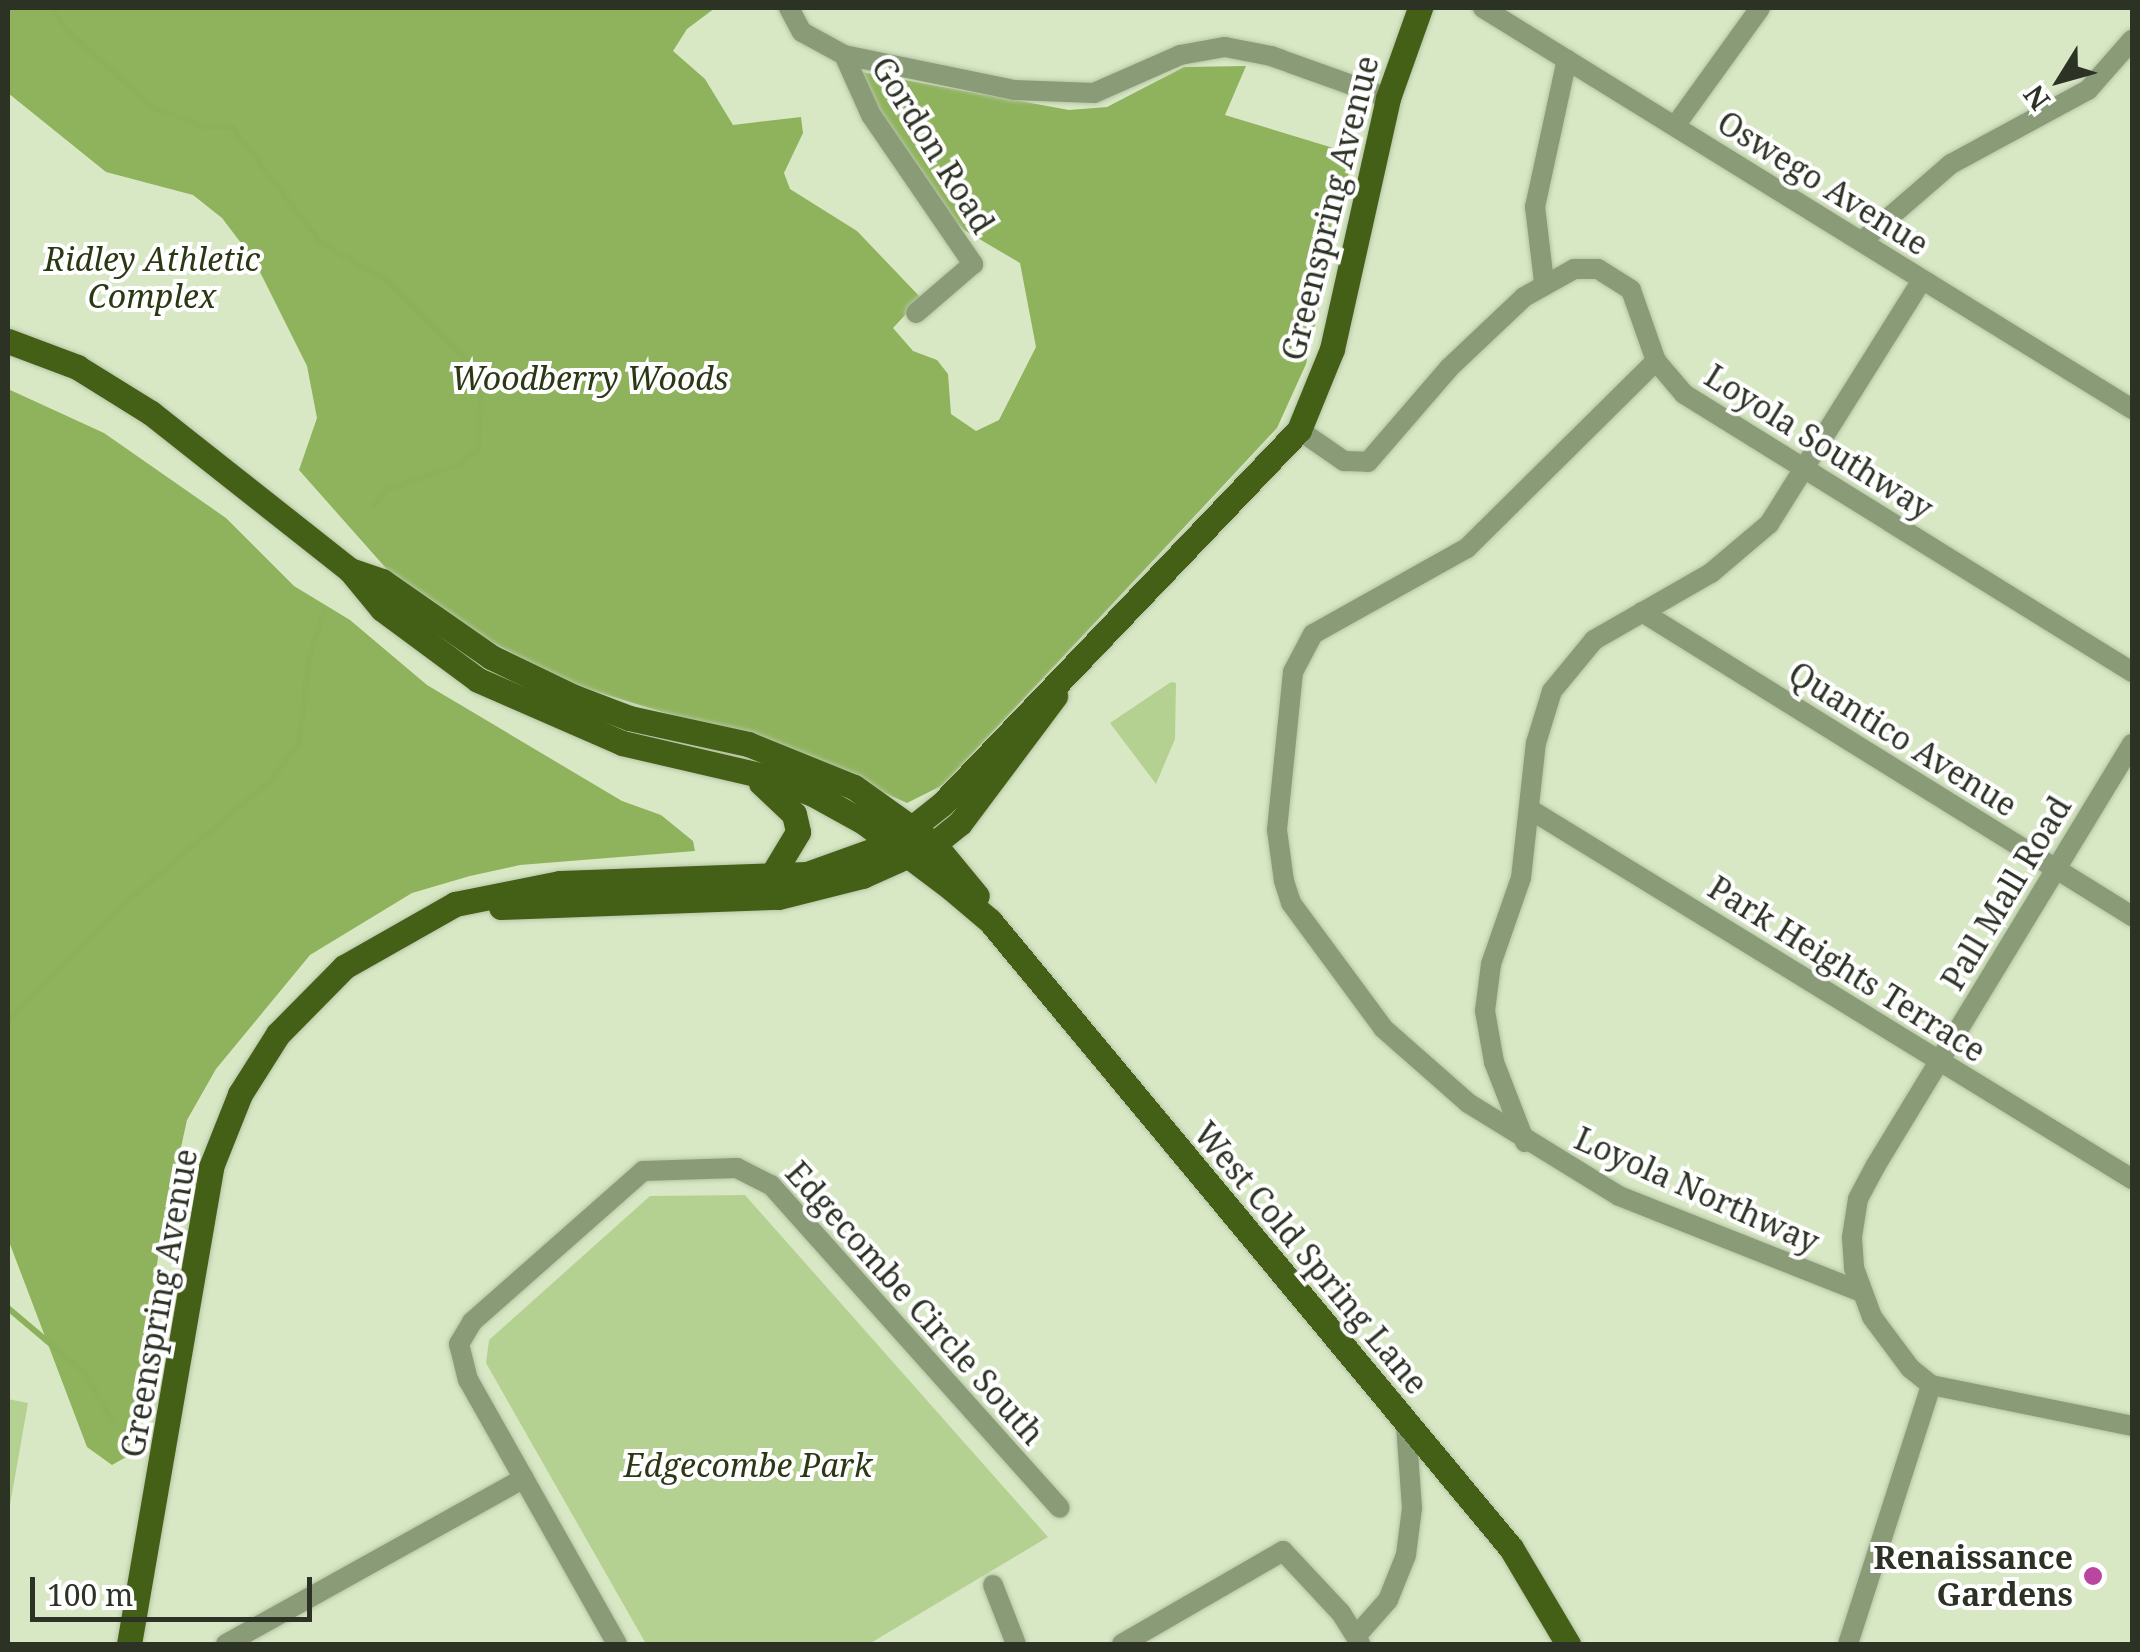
<!DOCTYPE html>
<style>
body{margin:0}
#map{position:relative;width:2140px;height:1652px;overflow:hidden;background:#d8e8c5;font-family:"Noto Serif",serif}
div>[style]{position:absolute}
.green>*{inset:0;background:#b5d191}
.forest>*{inset:0;background:#8fb35c}
.stream>*{height:6px;margin:-3px;padding:0 3px;transform-origin:3px;border-radius:3px;background:#8db15b}
.roads{filter:drop-shadow(0 0 2px #b6c4a5) drop-shadow(0 0 2px #b6c4a5)}
.minor>*{height:20px;margin:-10px;padding:0 10px;transform-origin:10px;border-radius:10px;background:#8a9b77}
.major>*{height:25px;margin:-12.5px;padding:0 12.5px;transform-origin:12.5px;border-radius:12.5px;background:#445f16}
.dots>*{width:28px;height:28px;translate:-50% -50%;box-sizing:border-box;border:5px solid #fff;border-radius:50%}
span{translate:-50% -50%;white-space:nowrap;text-align:center;line-height:1.15;-webkit-text-stroke:8px #fff;paint-order:stroke}
.street-label{font-size:32px;color:#2c3325}
.park-label{font-size:32px;color:#2a3814;font-style:italic}
.poi-label{font-size:32px;color:#2c3325;font-weight:700}
.right{translate:-100% -50%;text-align:right}
.frame{position:absolute;inset:0;border:10px solid #2c3325;pointer-events:none}
.north{position:absolute;left:2010px;top:30px;width:100px;height:100px;-webkit-text-stroke:8px #fff;paint-order:stroke;rotate:233deg;font-size:28px;font-weight:700;line-height:40px;text-align:center;color:#2c3325}
.north::after{content:'';display:block;margin:auto;width:35px;height:45px;background:#2c3325;clip-path:polygon(50% 0,100% 100%,50% 72%,0 100%)}
.scale{position:absolute;left:30px;top:1577px;width:282px;height:45px;box-sizing:border-box;border:5px solid #2c3325;border-top:0;padding-left:12px;font-size:30px;line-height:35px;white-space:nowrap;color:#2c3325;-webkit-text-stroke:8px #fff;paint-order:stroke}
</style>
<div id="map">
<div class="green">
<div style="clip-path:polygon(1171px 682px,1176px 683px,1175px 739px,1156px 784px,1110px 723px)"></div>
<div style="clip-path:polygon(745px 1195px,1048px 1537px,869px 1644px,646px 1644px,486px 1363px,489px 1340px,650px 1196px)"></div>
<div style="clip-path:polygon(8px 1399px,28px 1403px,10px 1505px,8px 1504px)"></div>
</div>
<div class="forest">
<div style="clip-path:polygon(8px 8px,715px 8px,687px 29px,673px 51px,705px 79px,733px 125px,801px 117px,803px 133px,784px 173px,790px 189px,857px 231px,921px 298px,893px 328px,913px 351px,937px 360px,948px 374px,951px 414px,976px 431px,999px 420px,1036px 347px,1020px 263px,964px 230px,936px 202px,856px 71px,1069px 110px,1107px 107px,1184px 67px,1246px 66px,1225px 115px,1353px 154px,1306px 364px,1277px 428px,943px 785px,907px 803px,790px 751px,574px 685px,472px 632px,392px 575px,299px 470px,317px 418px,307px 366px,254px 260px,222px 218px,193px 195px,106px 172px,8px 93px)"></div>
<div style="clip-path:polygon(8px 389px,104px 433px,226px 518px,294px 586px,350px 620px,427px 685px,622px 801px,661px 815px,693px 841px,695px 851px,520px 865px,470px 876px,412px 893px,310px 955px,216px 1069px,187px 1120px,161px 1238px,128px 1456px,112px 1465px,87px 1447px,8px 1239px)"></div>
</div>
<div class="stream">
<div style="left:52px;top:8px;width:29px;rotate:55deg"></div>
<div style="left:69px;top:32px;width:113px;rotate:42.1deg"></div>
<div style="left:153px;top:108px;width:56px;rotate:19.7deg"></div>
<div style="left:206px;top:127px;width:26px"></div>
<div style="left:232px;top:127px;width:146px;rotate:52.5deg"></div>
<div style="left:321px;top:243px;width:75px;rotate:29.6deg"></div>
<div style="left:386px;top:280px;width:124px;rotate:45deg"></div>
<div style="left:474px;top:368px;width:31px;rotate:77deg"></div>
<div style="left:481px;top:398px;width:51px;rotate:93.4deg"></div>
<div style="left:478px;top:449px;width:23px;rotate:139deg"></div>
<div style="left:461px;top:464px;width:77px;rotate:161.1deg"></div>
<div style="left:388px;top:489px;width:21px;rotate:131deg"></div>
<div style="left:8px;top:1021px;width:165px;rotate:-45.2deg"></div>
<div style="left:124px;top:904px;width:191px;rotate:-40.1deg"></div>
<div style="left:270px;top:781px;width:48px;rotate:-52.7deg"></div>
<div style="left:299px;top:743px;width:85px;rotate:-83.2deg"></div>
<div style="left:309px;top:659px;width:50px;rotate:-72.6deg"></div>
<div style="left:8px;top:1308px;width:101px;rotate:40.2deg"></div>
<div style="left:85px;top:1373px;width:57px;rotate:60.8deg"></div>
</div>
<div class="roads">
<div class="minor">
<div style="left:789px;top:8px;width:27px;rotate:62deg"></div>
<div style="left:802px;top:32px;width:48px;rotate:28.7deg"></div>
<div style="left:844px;top:55px;width:174px;rotate:11.6deg"></div>
<div style="left:1014px;top:90px;width:80px;rotate:2.1deg"></div>
<div style="left:1094px;top:93px;width:94px;rotate:-23.8deg"></div>
<div style="left:1180px;top:55px;width:46px;rotate:-10.1deg"></div>
<div style="left:1225px;top:47px;width:47px;rotate:11.1deg"></div>
<div style="left:1271px;top:56px;width:124px;rotate:19.7deg"></div>
<div style="left:1483px;top:8px;width:763px;rotate:31.71deg"></div>
<div style="left:844px;top:55px;width:66px;rotate:65.8deg"></div>
<div style="left:871px;top:115px;width:181px;rotate:55.6deg"></div>
<div style="left:973px;top:264px;width:75px;rotate:139.3deg"></div>
<div style="left:1675px;top:126px;width:145px;rotate:-54.2deg"></div>
<div style="left:1862px;top:241px;width:118px;rotate:-40.9deg"></div>
<div style="left:1951px;top:164px;width:156px;rotate:-28.4deg"></div>
<div style="left:2088px;top:90px;width:67px;rotate:-48.7deg"></div>
<div style="left:1544px;top:282px;width:76px;rotate:-96.8deg"></div>
<div style="left:1535px;top:207px;width:151px;rotate:-77.8deg"></div>
<div style="left:1656px;top:361px;width:266px;rotate:135.3deg"></div>
<div style="left:1467px;top:548px;width:176px;rotate:150.8deg"></div>
<div style="left:1313px;top:634px;width:43px;rotate:117.8deg"></div>
<div style="left:1293px;top:672px;width:159px;rotate:95.8deg"></div>
<div style="left:1277px;top:830px;width:51px;rotate:82.2deg"></div>
<div style="left:1284px;top:881px;width:23px;rotate:72deg"></div>
<div style="left:1291px;top:903px;width:155px;rotate:53.6deg"></div>
<div style="left:1383px;top:1028px;width:113px;rotate:41.4deg"></div>
<div style="left:1468px;top:1103px;width:177px;rotate:31.6deg"></div>
<div style="left:1619px;top:1196px;width:260px;rotate:21.6deg"></div>
<div style="left:1299px;top:430px;width:55px;rotate:34.6deg"></div>
<div style="left:1344px;top:461px;width:24px;rotate:2deg"></div>
<div style="left:1368px;top:462px;width:124px;rotate:-49.2deg"></div>
<div style="left:1449px;top:368px;width:103px;rotate:-43.4deg"></div>
<div style="left:1524px;top:297px;width:57px;rotate:-29.2deg"></div>
<div style="left:1574px;top:269px;width:24px"></div>
<div style="left:1598px;top:269px;width:39px;rotate:32deg"></div>
<div style="left:1631px;top:290px;width:75px;rotate:70.6deg"></div>
<div style="left:1656px;top:361px;width:43px;rotate:49.7deg"></div>
<div style="left:1684px;top:394px;width:527px;rotate:31.82deg"></div>
<div style="left:1642px;top:612px;width:577px;rotate:31.82deg"></div>
<div style="left:2132px;top:744px;width:493px;rotate:121.3deg"></div>
<div style="left:1876px;top:1165px;width:38px;rotate:118deg"></div>
<div style="left:1858px;top:1199px;width:39px;rotate:99deg"></div>
<div style="left:1852px;top:1238px;width:30px;rotate:86deg"></div>
<div style="left:1854px;top:1268px;width:52px;rotate:69.8deg"></div>
<div style="left:1872px;top:1317px;width:64px;rotate:53.3deg"></div>
<div style="left:1910px;top:1368px;width:27px;rotate:39deg"></div>
<div style="left:1931px;top:1385px;width:205px;rotate:11.5deg"></div>
<div style="left:1531px;top:810px;width:705px;rotate:31.55deg"></div>
<div style="left:1525px;top:1142px;width:86px;rotate:-111.2deg"></div>
<div style="left:1494px;top:1062px;width:52px;rotate:-100deg"></div>
<div style="left:1485px;top:1011px;width:47px;rotate:-82.7deg"></div>
<div style="left:1491px;top:964px;width:91px;rotate:-70.8deg"></div>
<div style="left:1521px;top:878px;width:136px;rotate:-83.7deg"></div>
<div style="left:1536px;top:743px;width:54px;rotate:-72.9deg"></div>
<div style="left:1552px;top:691px;width:66px;rotate:-50.5deg"></div>
<div style="left:1594px;top:640px;width:135px;rotate:-29.8deg"></div>
<div style="left:1711px;top:573px;width:76px;rotate:-40.2deg"></div>
<div style="left:1769px;top:524px;width:288px;rotate:-57.9deg"></div>
<div style="left:993px;top:1585px;width:63px;rotate:68.7deg"></div>
<div style="left:1357px;top:1635px;width:47px;rotate:-48.5deg"></div>
<div style="left:1388px;top:1600px;width:48px;rotate:-68.2deg"></div>
<div style="left:1406px;top:1555px;width:47px;rotate:-82.7deg"></div>
<div style="left:1412px;top:1508px;width:84px;rotate:-94.1deg"></div>
<div style="left:226px;top:1644px;width:341px;rotate:-29.1deg"></div>
<div style="left:617px;top:1644px;width:303px;rotate:-119.4deg"></div>
<div style="left:468px;top:1380px;width:37px;rotate:-104deg"></div>
<div style="left:459px;top:1344px;width:26px;rotate:-59deg"></div>
<div style="left:472px;top:1322px;width:228px;rotate:-41.4deg"></div>
<div style="left:643px;top:1171px;width:94px;rotate:-1.8deg"></div>
<div style="left:737px;top:1168px;width:38px;rotate:27deg"></div>
<div style="left:771px;top:1185px;width:433px;rotate:48.2deg"></div>
<div style="left:1122px;top:1644px;width:186px;rotate:-30deg"></div>
<div style="left:1283px;top:1551px;width:85px;rotate:46.9deg"></div>
<div style="left:1341px;top:1613px;width:36px;rotate:58deg"></div>
<div style="left:1848px;top:1644px;width:272px;rotate:-72.2deg"></div>
</div>
<div class="major">
<div style="left:8px;top:341px;width:74px;rotate:20.6deg"></div>
<div style="left:77px;top:367px;width:87px;rotate:31.9deg"></div>
<div style="left:151px;top:413px;width:253px;rotate:38.3deg"></div>
<div style="left:350px;top:570px;width:50px;rotate:50.6deg"></div>
<div style="left:382px;top:609px;width:119px;rotate:36.5deg"></div>
<div style="left:478px;top:680px;width:157px;rotate:23.6deg"></div>
<div style="left:622px;top:743px;width:154px;rotate:13.1deg"></div>
<div style="left:772px;top:778px;width:44px;rotate:21.3deg"></div>
<div style="left:813px;top:794px;width:60px;rotate:29.1deg"></div>
<div style="left:865px;top:823px;width:108px;rotate:37.1deg"></div>
<div style="left:951px;top:888px;width:51px;rotate:40.2deg"></div>
<div style="left:990px;top:921px;width:815px;rotate:50.28deg"></div>
<div style="left:1511px;top:1548px;width:112px;rotate:59.3deg"></div>
<div style="left:350px;top:570px;width:34px;rotate:19deg"></div>
<div style="left:382px;top:581px;width:133px;rotate:34.9deg"></div>
<div style="left:491px;top:657px;width:92px;rotate:25.7deg"></div>
<div style="left:574px;top:697px;width:59px;rotate:20.9deg"></div>
<div style="left:629px;top:718px;width:122px;rotate:12.3deg"></div>
<div style="left:748px;top:744px;width:114px;rotate:22.1deg"></div>
<div style="left:854px;top:787px;width:98px;rotate:35.5deg"></div>
<div style="left:934px;top:844px;width:67px;rotate:50.4deg"></div>
<div style="left:761px;top:783px;width:45px;rotate:43.2deg"></div>
<div style="left:794px;top:814px;width:18px;rotate:77deg"></div>
<div style="left:798px;top:832px;width:56px;rotate:121.1deg"></div>
<div style="left:501px;top:907px;width:277px;rotate:-2.1deg"></div>
<div style="left:778px;top:897px;width:87px;rotate:-14deg"></div>
<div style="left:862px;top:876px;width:79px;rotate:-24deg"></div>
<div style="left:934px;top:844px;width:33px;rotate:-39deg"></div>
<div style="left:960px;top:823px;width:159px;rotate:-53.2deg"></div>
<div style="left:129px;top:1644px;width:484px;rotate:-80.2deg"></div>
<div style="left:211px;top:1167px;width:79px;rotate:-68.3deg"></div>
<div style="left:240px;top:1094px;width:71px;rotate:-57.7deg"></div>
<div style="left:278px;top:1034px;width:94px;rotate:-45.4deg"></div>
<div style="left:344px;top:967px;width:128px;rotate:-29.6deg"></div>
<div style="left:455px;top:904px;width:107px;rotate:-11.3deg"></div>
<div style="left:560px;top:883px;width:247px;rotate:-2.1deg"></div>
<div style="left:807px;top:874px;width:91px;rotate:-19.8deg"></div>
<div style="left:893px;top:843px;width:63px;rotate:-38.5deg"></div>
<div style="left:942px;top:804px;width:517px;rotate:-46.33deg"></div>
<div style="left:1299px;top:430px;width:87px;rotate:-67.8deg"></div>
<div style="left:1332px;top:349px;width:257px;rotate:-77.4deg"></div>
<div style="left:1388px;top:98px;width:96px;rotate:-70.4deg"></div>
</div>
</div>
<div class="dots">
<div style="left:2093px;top:1576px;background:#b9469f"></div>
</div>
<div class="street-label">
<span style="left:933px;top:145px;rotate:58deg">Gordon Road</span>
<span style="left:1823px;top:183px;rotate:32deg">Oswego Avenue</span>
<span style="left:1330px;top:208px;rotate:-76deg">Greenspring Avenue</span>
<span style="left:1819px;top:442px;rotate:32deg">Loyola Southway</span>
<span style="left:1903px;top:739px;rotate:32deg">Quantico Avenue</span>
<span style="left:2006px;top:893px;rotate:-59deg">Pall Mall Road</span>
<span style="left:1847px;top:969px;rotate:32deg">Park Heights Terrace</span>
<span style="left:1697px;top:1190px;rotate:24deg">Loyola Northway</span>
<span style="left:1311px;top:1258px;rotate:50deg">West Cold Spring Lane</span>
<span style="left:159px;top:1303px;rotate:-80deg">Greenspring Avenue</span>
<span style="left:915px;top:1303px;rotate:48deg">Edgecombe Circle South</span>
</div>
<div class="park-label">
<span style="left:152px;top:278px">Ridley Athletic<br>Complex</span>
<span style="left:590px;top:378px">Woodberry Woods</span>
<span style="left:748px;top:1465px">Edgecombe Park</span>
</div>
<div class="poi-label">
<span class="right" style="left:2073px;top:1576px">Renaissance<br>Gardens</span>
</div>
<div class="frame"></div>
<div class="north">N</div>
<div class="scale">100 m</div>
</div>
